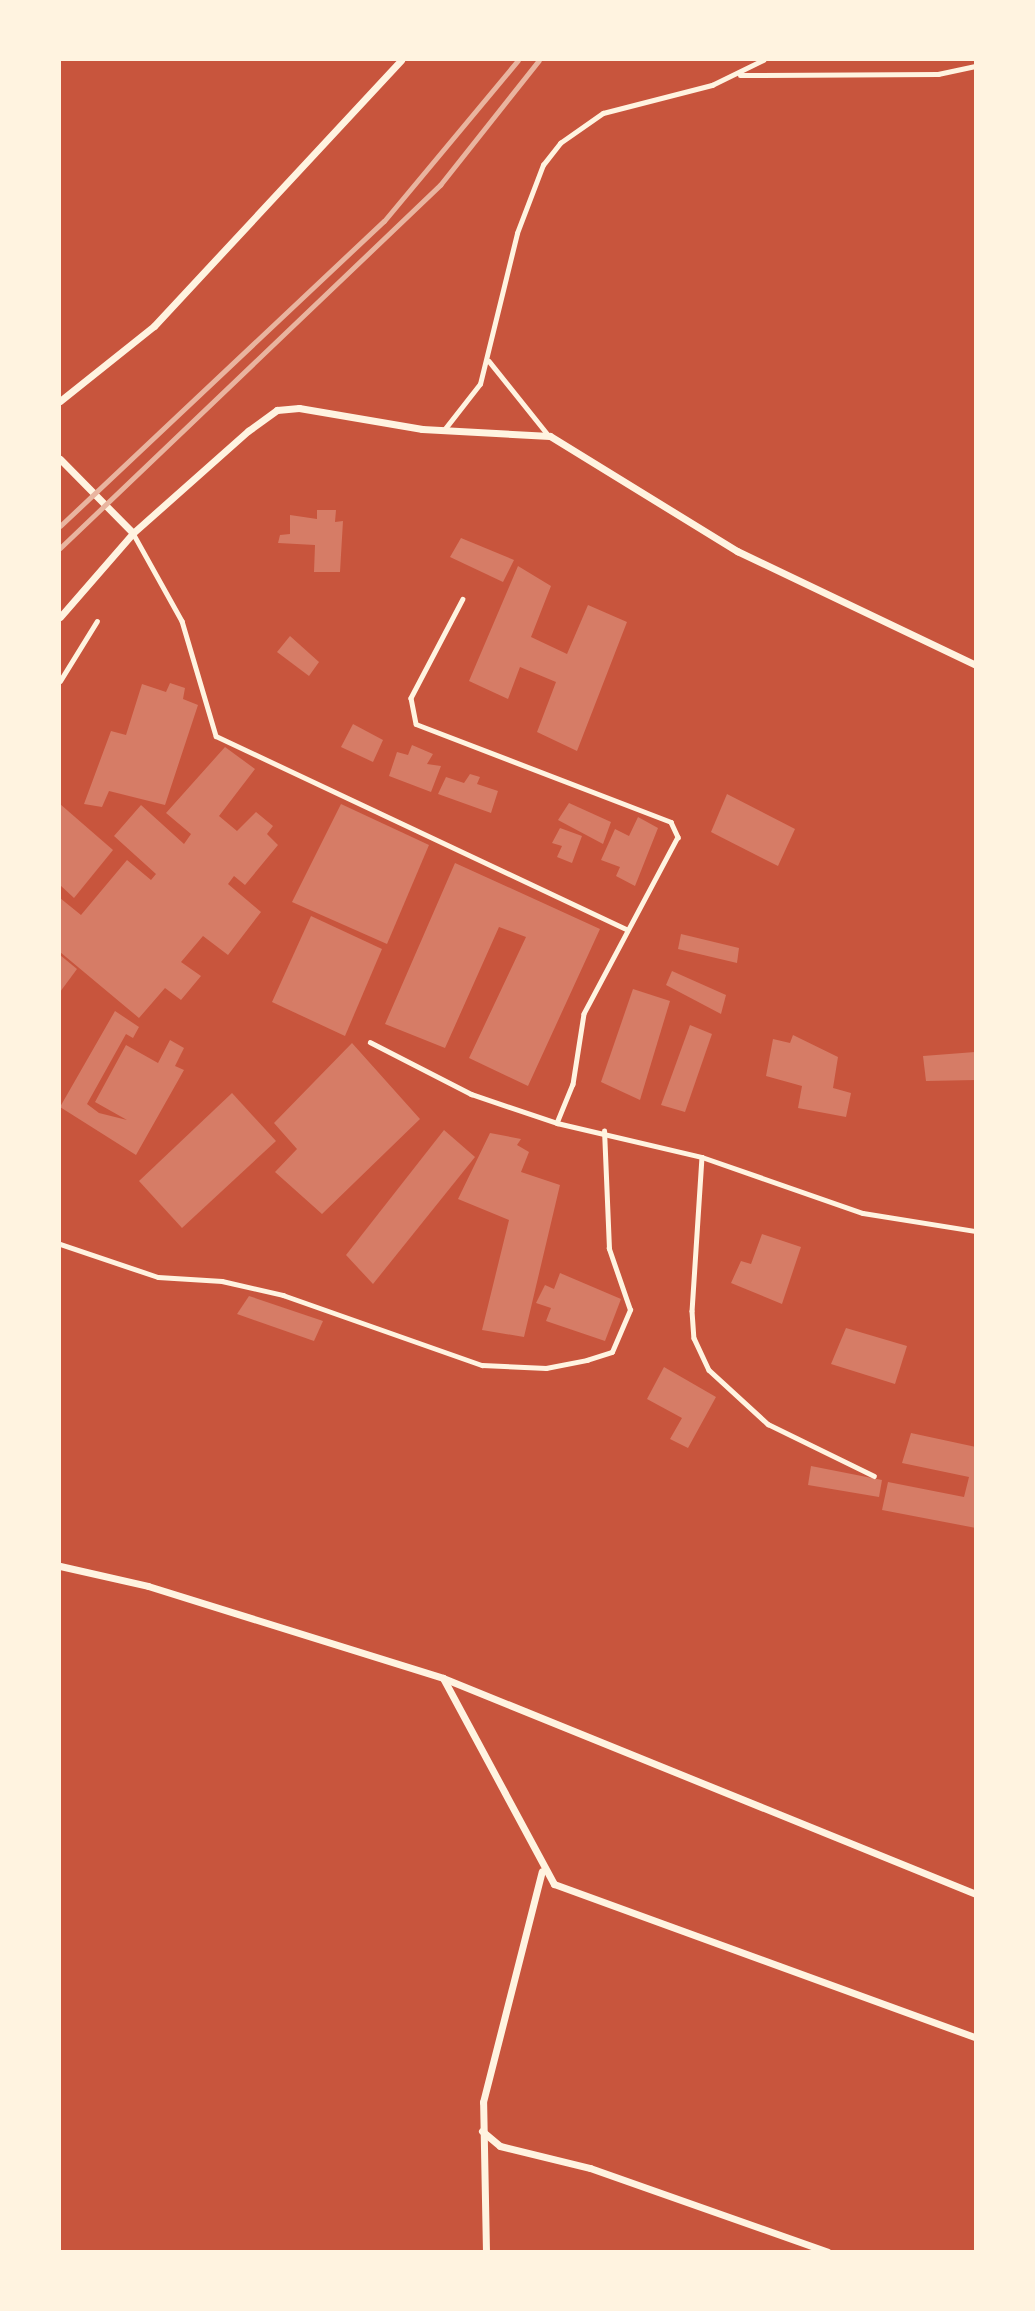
<!DOCTYPE html>
<style>
body{margin:0}
#map{position:relative;width:1035px;height:2311px;overflow:hidden;background:#c8553d;font-family:Barlow,sans-serif}
div>[style]{position:absolute}
.building>*{inset:0;background:#d67c66}
.service>*{height:4.5px;margin:-2.25px;padding:0 2.25px;transform-origin:2.25px;border-radius:2.25px;background:#fff3e0}
.minor>*{height:7px;margin:-3.5px;padding:0 3.5px;transform-origin:3.5px;border-radius:3.5px;background:#fff3e0}
.rail>*{height:5px;margin:-2.5px;padding:0 2.5px;transform-origin:2.5px;border-radius:2.5px;background:#e9b49f}
span{translate:-50% -50%;white-space:nowrap;text-align:center;line-height:1.15;-webkit-text-stroke:5px #fff3e0;paint-order:stroke}
.frame{position:absolute;inset:0;border:61px solid #fff3e0;pointer-events:none}
</style>
<div id="map">
<div class="building">
<div style="clip-path:polygon(317px 510px,336px 510px,335px 522px,343px 521px,340px 572px,314px 572px,315px 545px,278px 543px,280px 535px,290px 534px,290px 515px,317px 519px)"></div>
<div style="clip-path:polygon(461px 538px,514px 560px,503px 582px,450px 557px)"></div>
<div style="clip-path:polygon(518px 566px,551px 586px,531px 637px,567px 654px,588px 605px,627px 622px,577px 751px,537px 732px,556px 682px,520px 667px,508px 699px,469px 681px)"></div>
<div style="clip-path:polygon(290px 636px,319px 662px,309px 676px,277px 652px)"></div>
<div style="clip-path:polygon(170px 683px,185px 688px,183px 699px,198px 705px,165px 805px,109px 791px,102px 807px,84px 804px,111px 731px,126px 735px,142px 684px,166px 692px)"></div>
<div style="clip-path:polygon(353px 724px,383px 740px,373px 762px,341px 747px)"></div>
<div style="clip-path:polygon(412px 745px,433px 754px,427px 764px,441px 766px,431px 792px,389px 776px,397px 752px,408px 755px)"></div>
<div style="clip-path:polygon(225px 747px,255px 769px,219px 816px,237px 831px,256px 812px,273px 826px,267px 834px,278px 845px,245px 885px,234px 876px,228px 884px,261px 912px,228px 955px,203px 936px,181px 962px,201px 976px,181px 1000px,165px 988px,139px 1018px,60px 952px,60px 898px,81px 915px,127px 860px,151px 880px,156px 874px,114px 836px,141px 805px,184px 844px,191px 834px,166px 813px)"></div>
<div style="clip-path:polygon(470px 774px,480px 777px,477px 784px,498px 791px,491px 813px,438px 794px,446px 777px,464px 783px)"></div>
<div style="clip-path:polygon(727px 794px,795px 829px,778px 866px,711px 832px)"></div>
<div style="clip-path:polygon(569px 803px,611px 822px,603px 844px,558px 820px)"></div>
<div style="clip-path:polygon(60px 804px,113px 850px,74px 898px,60px 885px)"></div>
<div style="clip-path:polygon(341px 804px,429px 845px,387px 944px,292px 902px)"></div>
<div style="clip-path:polygon(638px 817px,658px 828px,635px 886px,616px 876px,620px 867px,601px 860px,615px 829px,629px 836px)"></div>
<div style="clip-path:polygon(560px 828px,582px 836px,572px 863px,557px 857px,562px 846px,552px 843px)"></div>
<div style="clip-path:polygon(455px 863px,600px 929px,528px 1086px,469px 1058px,526px 937px,499px 927px,445px 1048px,385px 1024px)"></div>
<div style="clip-path:polygon(311px 916px,382px 949px,345px 1036px,272px 1002px)"></div>
<div style="clip-path:polygon(681px 934px,739px 948px,737px 963px,678px 949px)"></div>
<div style="clip-path:polygon(60px 955px,77px 969px,60px 992px)"></div>
<div style="clip-path:polygon(672px 971px,726px 995px,721px 1014px,666px 985px)"></div>
<div style="clip-path:polygon(633px 989px,670px 1001px,640px 1100px,601px 1082px)"></div>
<div style="clip-path:polygon(115px 1011px,139px 1027px,133px 1038px,126px 1034px,87px 1104px,99px 1113px,127px 1120px,95px 1102px,126px 1045px,158px 1063px,170px 1040px,184px 1048px,175px 1066px,184px 1070px,136px 1155px,60px 1107px)"></div>
<div style="clip-path:polygon(690px 1025px,712px 1034px,685px 1112px,661px 1105px)"></div>
<div style="clip-path:polygon(793px 1035px,838px 1057px,833px 1088px,851px 1093px,846px 1117px,798px 1108px,802px 1086px,766px 1076px,773px 1039px,790px 1043px)"></div>
<div style="clip-path:polygon(352px 1043px,420px 1119px,322px 1214px,275px 1172px,297px 1149px,274px 1123px)"></div>
<div style="clip-path:polygon(975px 1052px,976px 1080px,926px 1081px,923px 1056px)"></div>
<div style="clip-path:polygon(232px 1093px,276px 1141px,182px 1228px,139px 1181px)"></div>
<div style="clip-path:polygon(444px 1130px,475px 1157px,373px 1284px,346px 1255px)"></div>
<div style="clip-path:polygon(490px 1133px,521px 1139px,517px 1145px,529px 1152px,521px 1172px,560px 1185px,524px 1337px,482px 1330px,509px 1220px,458px 1199px)"></div>
<div style="clip-path:polygon(762px 1234px,801px 1247px,782px 1304px,731px 1283px,741px 1261px,751px 1264px)"></div>
<div style="clip-path:polygon(560px 1273px,621px 1299px,605px 1341px,546px 1321px,551px 1308px,536px 1303px,545px 1285px,554px 1289px)"></div>
<div style="clip-path:polygon(249px 1296px,323px 1321px,314px 1341px,237px 1314px)"></div>
<div style="clip-path:polygon(846px 1328px,907px 1346px,895px 1384px,831px 1364px)"></div>
<div style="clip-path:polygon(664px 1367px,716px 1397px,688px 1448px,670px 1439px,682px 1418px,647px 1399px)"></div>
<div style="clip-path:polygon(911px 1433px,976px 1447px,976px 1528px,882px 1510px,888px 1482px,964px 1497px,969px 1477px,902px 1463px)"></div>
<div style="clip-path:polygon(811px 1466px,882px 1480px,879px 1497px,808px 1485px)"></div>
</div>
<div class="service">
<div style="left:740px;top:75px;width:198px;rotate:-0.3deg"></div>
<div style="left:938px;top:74px;width:39px;rotate:-12deg"></div>
<div style="left:489px;top:361px;width:96px;rotate:51.3deg"></div>
<div style="left:444px;top:430px;width:58px;rotate:-52deg"></div>
<div style="left:480px;top:384px;width:155px;rotate:-76.2deg"></div>
<div style="left:517px;top:233px;width:73px;rotate:-69.1deg"></div>
<div style="left:543px;top:165px;width:28px;rotate:-52deg"></div>
<div style="left:560px;top:143px;width:52px;rotate:-34.9deg"></div>
<div style="left:603px;top:113px;width:113px;rotate:-14.4deg"></div>
<div style="left:712px;top:85px;width:57px;rotate:-26.1deg"></div>
<div style="left:133px;top:533px;width:101px;rotate:60.9deg"></div>
<div style="left:182px;top:621px;width:120px;rotate:73.5deg"></div>
<div style="left:216px;top:736px;width:454px;rotate:25.2deg"></div>
<div style="left:463px;top:599px;width:112px;rotate:117.7deg"></div>
<div style="left:411px;top:698px;width:26px;rotate:79deg"></div>
<div style="left:416px;top:724px;width:273px;rotate:21deg"></div>
<div style="left:671px;top:822px;width:17px;rotate:65deg"></div>
<div style="left:678px;top:837px;width:200px;rotate:118deg"></div>
<div style="left:584px;top:1014px;width:71px;rotate:98.9deg"></div>
<div style="left:573px;top:1084px;width:42px;rotate:112.3deg"></div>
<div style="left:557px;top:1123px;width:149px;rotate:13.2deg"></div>
<div style="left:702px;top:1157px;width:170px;rotate:19.2deg"></div>
<div style="left:863px;top:1213px;width:114px;rotate:9.1deg"></div>
<div style="left:60px;top:681px;width:70px;rotate:-58.3deg"></div>
<div style="left:370px;top:1042px;width:114px;rotate:27.2deg"></div>
<div style="left:471px;top:1094px;width:91px;rotate:18.6deg"></div>
<div style="left:702px;top:1157px;width:154px;rotate:93.7deg"></div>
<div style="left:692px;top:1311px;width:27px;rotate:86deg"></div>
<div style="left:694px;top:1338px;width:35px;rotate:65deg"></div>
<div style="left:709px;top:1370px;width:80px;rotate:42.5deg"></div>
<div style="left:768px;top:1424px;width:118px;rotate:26.1deg"></div>
<div style="left:60px;top:1244px;width:103px;rotate:18.6deg"></div>
<div style="left:158px;top:1277px;width:64px;rotate:3.6deg"></div>
<div style="left:222px;top:1281px;width:63px;rotate:12.9deg"></div>
<div style="left:283px;top:1295px;width:211px;rotate:19.4deg"></div>
<div style="left:482px;top:1365px;width:64px;rotate:2.7deg"></div>
<div style="left:546px;top:1368px;width:42px;rotate:-11deg"></div>
<div style="left:587px;top:1360px;width:26px;rotate:-18deg"></div>
<div style="left:612px;top:1352px;width:46px;rotate:-66.8deg"></div>
<div style="left:630px;top:1310px;width:65px;rotate:-109deg"></div>
<div style="left:609px;top:1249px;width:118px;rotate:-92.4deg"></div>
</div>
<div class="minor">
<div style="left:60px;top:401px;width:120px;rotate:-38.6deg"></div>
<div style="left:154px;top:326px;width:363px;rotate:-47.1deg"></div>
<div style="left:60px;top:459px;width:104px;rotate:45.4deg"></div>
<div style="left:60px;top:617px;width:111px;rotate:-49deg"></div>
<div style="left:133px;top:533px;width:154px;rotate:-41.6deg"></div>
<div style="left:248px;top:431px;width:36px;rotate:-36deg"></div>
<div style="left:277px;top:410px;width:22px;rotate:-5deg"></div>
<div style="left:299px;top:408px;width:125px;rotate:9.7deg"></div>
<div style="left:422px;top:429px;width:128px;rotate:3.1deg"></div>
<div style="left:550px;top:436px;width:220px;rotate:31.6deg"></div>
<div style="left:737px;top:551px;width:265px;rotate:25.5deg"></div>
<div style="left:60px;top:1566px;width:90px;rotate:12.8deg"></div>
<div style="left:148px;top:1586px;width:309px;rotate:17.3deg"></div>
<div style="left:443px;top:1678px;width:575px;rotate:22.06deg"></div>
<div style="left:443px;top:1678px;width:234px;rotate:61.7deg"></div>
<div style="left:554px;top:1884px;width:449px;rotate:20deg"></div>
<div style="left:482px;top:2131px;width:23px;rotate:40deg"></div>
<div style="left:500px;top:2146px;width:93px;rotate:13.7deg"></div>
<div style="left:590px;top:2168px;width:252px;rotate:19.4deg"></div>
<div style="left:486px;top:2252px;width:150px;rotate:-91.1deg"></div>
<div style="left:483px;top:2102px;width:238px;rotate:-75.7deg"></div>
</div>
<div class="rail">
<div style="left:60px;top:526px;width:445px;rotate:-43.3deg"></div>
<div style="left:384px;top:221px;width:209px;rotate:-50.2deg"></div>
<div style="left:60px;top:548px;width:526px;rotate:-43.69deg"></div>
<div style="left:440px;top:185px;width:159px;rotate:-51.6deg"></div>
</div>
<div class="frame"></div>
</div>
